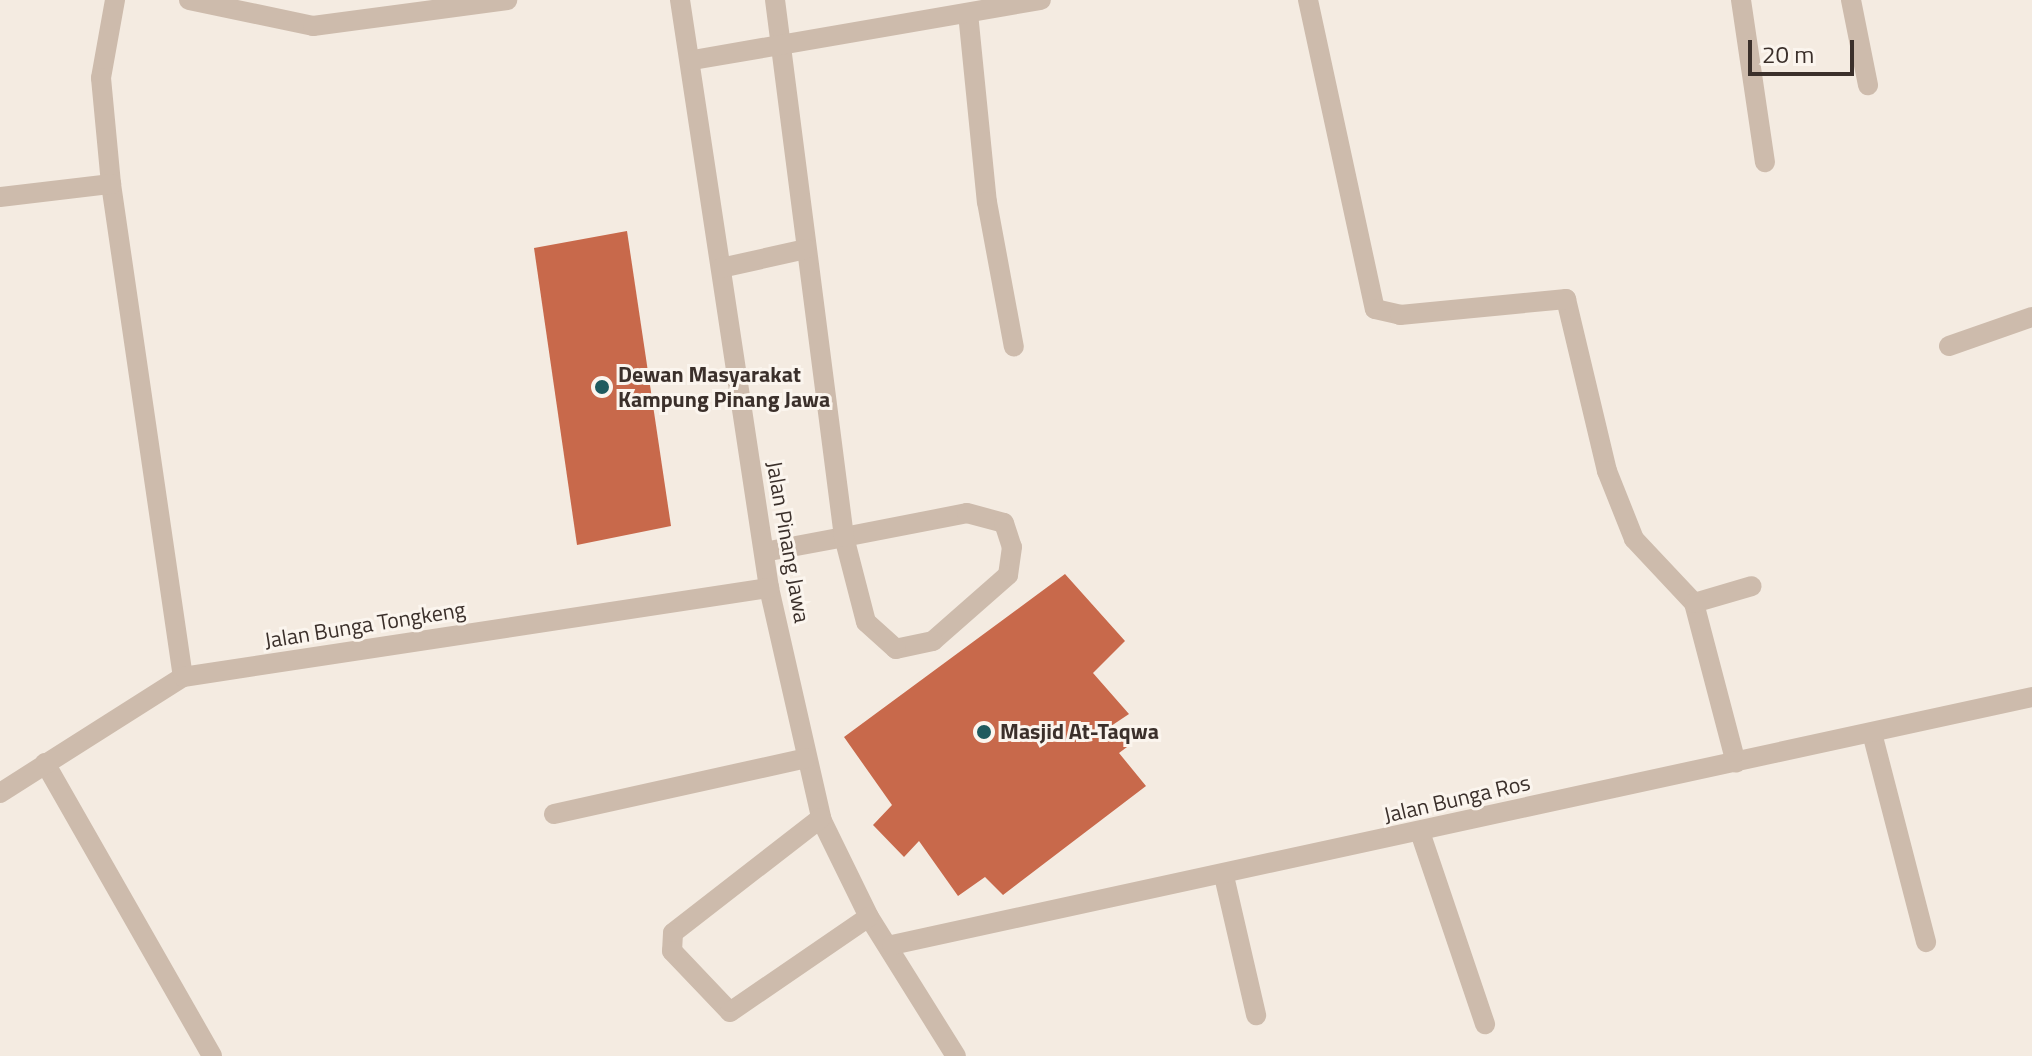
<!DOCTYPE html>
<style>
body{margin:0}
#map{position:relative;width:2032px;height:1056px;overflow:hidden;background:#f4ebe1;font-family:"Titillium Web",sans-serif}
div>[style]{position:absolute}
.building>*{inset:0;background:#c8694b}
.lane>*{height:20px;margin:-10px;padding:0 10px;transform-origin:10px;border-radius:10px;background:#cdbbac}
.street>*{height:20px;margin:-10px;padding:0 10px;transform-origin:10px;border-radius:10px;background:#cdbbac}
.dots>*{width:22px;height:22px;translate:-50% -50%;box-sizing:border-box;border:4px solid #fbf5ee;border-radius:50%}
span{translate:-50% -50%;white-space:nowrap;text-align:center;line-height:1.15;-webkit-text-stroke:6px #fbf5ee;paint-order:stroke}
.poi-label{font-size:22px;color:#3b302b;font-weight:700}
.left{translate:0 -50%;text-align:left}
.street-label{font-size:22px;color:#3b302b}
.scale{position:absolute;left:1748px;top:40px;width:106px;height:36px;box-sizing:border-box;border:4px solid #3b302b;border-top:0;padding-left:10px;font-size:24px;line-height:28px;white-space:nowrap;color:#3b302b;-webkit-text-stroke:6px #fbf5ee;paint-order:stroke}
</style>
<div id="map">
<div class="building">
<i style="clip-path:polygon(627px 231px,671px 526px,577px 545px,534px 248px)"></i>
<i style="clip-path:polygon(1065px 574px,1125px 641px,1093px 673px,1129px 714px,1111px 726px,1131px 744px,1119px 753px,1146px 786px,1003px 895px,985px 877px,958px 896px,919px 841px,904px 857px,873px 825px,892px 805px,844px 737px)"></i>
</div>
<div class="lane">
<i style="left:1566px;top:299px;width:177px;rotate:76.6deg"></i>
<i style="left:1607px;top:471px;width:73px;rotate:68.3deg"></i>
<i style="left:1634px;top:539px;width:88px;rotate:46.8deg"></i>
<i style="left:764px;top:552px;width:81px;rotate:-10.6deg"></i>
<i style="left:844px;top:537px;width:125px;rotate:-11deg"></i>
<i style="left:967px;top:513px;width:38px;rotate:15deg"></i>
<i style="left:1004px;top:523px;width:25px;rotate:72deg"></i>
<i style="left:1012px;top:547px;width:28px;rotate:98deg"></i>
<i style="left:1008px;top:575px;width:100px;rotate:138.7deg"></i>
<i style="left:933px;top:641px;width:38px;rotate:168deg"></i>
<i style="left:896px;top:649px;width:40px;rotate:-138deg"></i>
<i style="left:866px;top:622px;width:88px;rotate:-104.5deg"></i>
<i style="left:844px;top:537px;width:541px;rotate:-97.32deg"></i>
<i style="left:1694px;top:603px;width:165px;rotate:75.3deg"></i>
<i style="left:1694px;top:603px;width:60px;rotate:-16.3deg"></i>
<i style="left:1872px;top:733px;width:216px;rotate:75.5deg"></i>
<i style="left:1420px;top:832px;width:203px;rotate:71.3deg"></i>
<i style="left:1224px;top:876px;width:143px;rotate:77deg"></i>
</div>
<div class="street">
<i style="left:115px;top:0;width:79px;rotate:100.2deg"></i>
<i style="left:101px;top:78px;width:106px;rotate:84.6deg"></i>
<i style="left:111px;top:184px;width:498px;rotate:81.7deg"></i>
<i style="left:189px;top:0;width:127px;rotate:11.8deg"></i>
<i style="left:313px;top:26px;width:196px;rotate:-7.6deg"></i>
<i style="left:680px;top:0;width:595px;rotate:81.39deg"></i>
<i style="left:769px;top:588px;width:239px;rotate:77.2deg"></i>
<i style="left:822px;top:821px;width:107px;rotate:63.9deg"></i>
<i style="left:869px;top:917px;width:164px;rotate:58deg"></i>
<i style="left:1308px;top:0;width:316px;rotate:77.8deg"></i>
<i style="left:1375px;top:309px;width:26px;rotate:13deg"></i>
<i style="left:1400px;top:315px;width:167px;rotate:-5.5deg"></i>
<i style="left:1741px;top:0;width:164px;rotate:81.6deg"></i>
<i style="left:1851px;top:0;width:87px;rotate:78.7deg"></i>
<i style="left:968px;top:13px;width:190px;rotate:84.3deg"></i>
<i style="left:987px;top:202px;width:147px;rotate:79.5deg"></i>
<i style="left:693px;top:60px;width:353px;rotate:-9.8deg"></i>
<i style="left:0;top:197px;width:112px;rotate:-6.7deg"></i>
<i style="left:721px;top:268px;width:87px;rotate:-12.6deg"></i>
<i style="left:1949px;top:346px;width:88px;rotate:-19.3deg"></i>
<i style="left:45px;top:763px;width:337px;rotate:60.3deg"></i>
<i style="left:0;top:793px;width:217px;rotate:-32.4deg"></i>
<i style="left:183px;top:677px;width:593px;rotate:-8.64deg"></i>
<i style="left:554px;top:814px;width:259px;rotate:-12.5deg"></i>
<i style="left:821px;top:818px;width:187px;rotate:142.2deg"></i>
<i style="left:673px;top:933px;width:18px;rotate:93deg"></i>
<i style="left:672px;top:951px;width:84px;rotate:46.4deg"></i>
<i style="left:730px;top:1012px;width:168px;rotate:-34.4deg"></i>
<i style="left:892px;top:945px;width:1167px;rotate:-12.27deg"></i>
</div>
<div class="dots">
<i style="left:602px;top:387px;background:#1f5a5e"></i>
<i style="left:984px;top:732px;background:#1f5a5e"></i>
</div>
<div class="poi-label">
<span class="left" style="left:618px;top:387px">Dewan Masyarakat<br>Kampung Pinang Jawa</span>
<span class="left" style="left:1000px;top:732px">Masjid At-Taqwa</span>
</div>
<div class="street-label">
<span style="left:788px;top:542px;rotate:80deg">Jalan Pinang Jawa</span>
<span style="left:365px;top:625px;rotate:-9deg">Jalan Bunga Tongkeng</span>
<span style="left:1457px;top:799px;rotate:-13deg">Jalan Bunga Ros</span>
</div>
<div class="scale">20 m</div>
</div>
